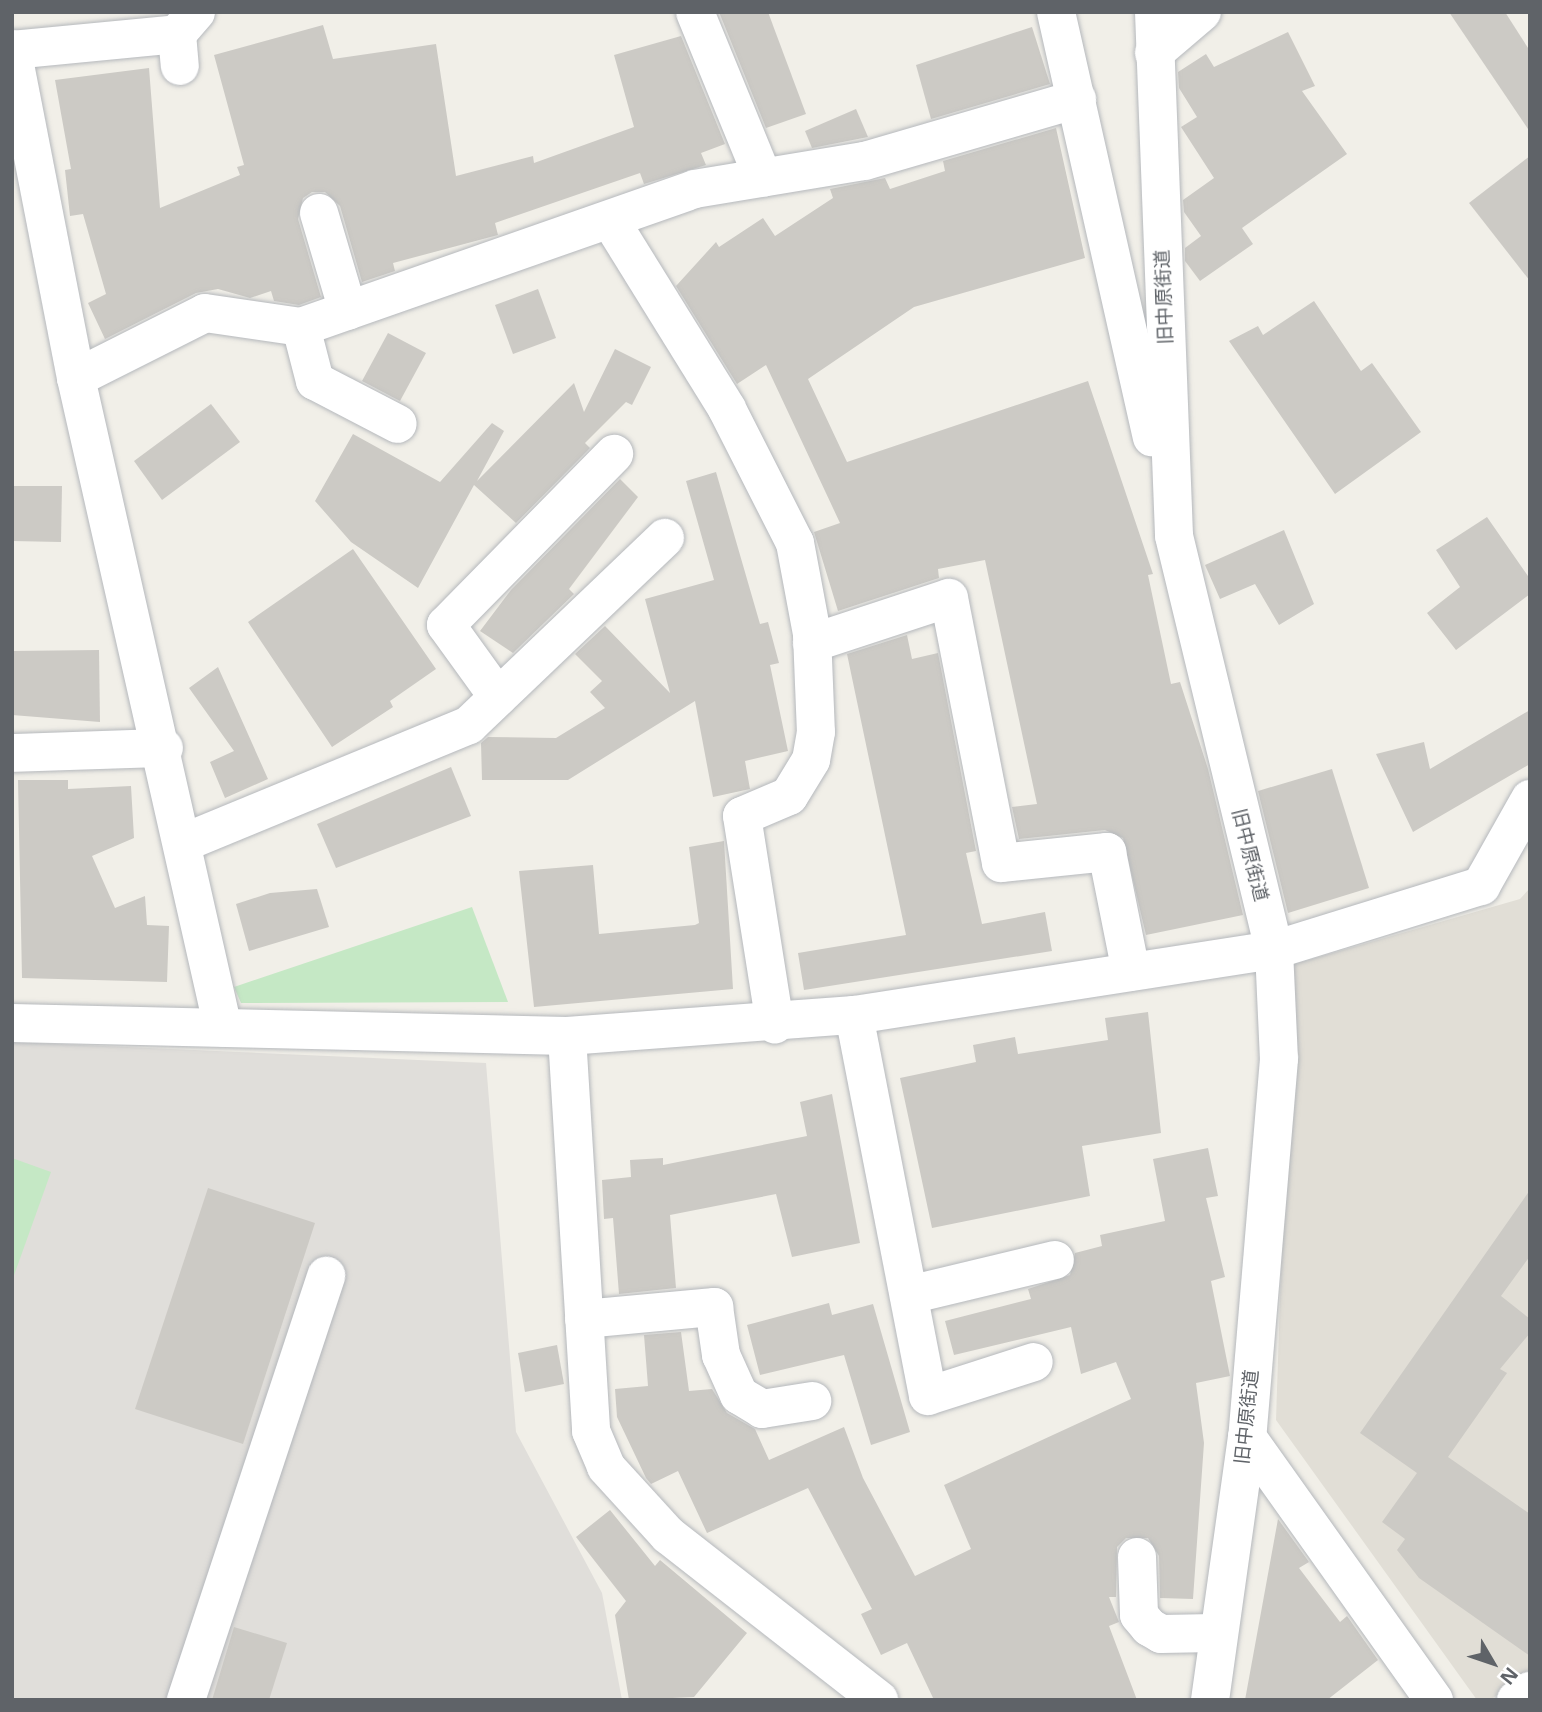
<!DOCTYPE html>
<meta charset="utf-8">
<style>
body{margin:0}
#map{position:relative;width:1542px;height:1712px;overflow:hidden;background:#f1efe8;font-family:"Noto Sans","Noto Sans JP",sans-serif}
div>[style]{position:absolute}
.industrial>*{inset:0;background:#e0deda}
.education>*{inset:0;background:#e1ded6}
.green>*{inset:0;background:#c5e8c5}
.building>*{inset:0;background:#cccac5}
.roads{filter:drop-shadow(0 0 2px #b5b8bc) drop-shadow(0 0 2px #b5b8bc)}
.minor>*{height:38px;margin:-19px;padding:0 19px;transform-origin:19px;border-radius:19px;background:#fff}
span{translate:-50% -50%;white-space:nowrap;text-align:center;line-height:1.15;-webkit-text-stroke:7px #fff;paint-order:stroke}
.street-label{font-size:19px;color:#5f6368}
.frame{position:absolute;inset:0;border:14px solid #5f6368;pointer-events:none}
.north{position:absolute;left:1458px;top:1628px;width:70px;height:70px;-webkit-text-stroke:5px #fff;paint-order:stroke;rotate:129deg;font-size:19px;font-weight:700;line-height:28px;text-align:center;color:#5f6368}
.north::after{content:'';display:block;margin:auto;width:24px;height:32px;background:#5f6368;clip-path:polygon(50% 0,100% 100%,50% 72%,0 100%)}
</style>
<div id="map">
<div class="industrial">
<i style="clip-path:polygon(12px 1042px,486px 1063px,516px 1432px,602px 1593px,622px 1700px,12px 1700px)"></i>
</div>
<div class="education">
<i style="clip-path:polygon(1530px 888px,1530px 1673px,1490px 1700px,1477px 1700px,1276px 1420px,1291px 965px,1520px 899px)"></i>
</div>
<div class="green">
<i style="clip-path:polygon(472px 907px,508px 1002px,241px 1003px,234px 987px)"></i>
<i style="clip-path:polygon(12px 1158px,51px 1172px,12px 1281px)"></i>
</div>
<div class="building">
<i style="clip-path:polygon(719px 12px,768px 12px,806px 114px,766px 128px)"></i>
<i style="clip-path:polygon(1449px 12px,1505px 12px,1530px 51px,1530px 132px)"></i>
<i style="clip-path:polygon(323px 25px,333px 59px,436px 44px,456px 176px,533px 156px,534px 163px,634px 127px,614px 55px,681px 36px,725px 144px,701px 153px,706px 165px,644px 184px,640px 173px,495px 223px,498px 235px,393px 263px,395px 271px,362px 282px,340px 206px,325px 192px,312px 192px,303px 198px,298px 219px,321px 297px,299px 305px,274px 301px,271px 291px,250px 298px,218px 289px,196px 293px,105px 339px,88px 303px,106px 294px,83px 214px,70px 216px,65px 170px,71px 169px,55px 80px,149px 68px,160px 208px,240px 175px,237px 167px,244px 165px,214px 55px)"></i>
<i style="clip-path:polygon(1032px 27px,1050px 84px,931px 119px,916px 65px)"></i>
<i style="clip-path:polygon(1288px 32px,1315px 86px,1302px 91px,1347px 154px,1242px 228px,1253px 244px,1200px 281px,1185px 261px,1185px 248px,1201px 236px,1184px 212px,1183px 200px,1214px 178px,1181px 127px,1197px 117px,1179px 88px,1178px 72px,1206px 54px,1214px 67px)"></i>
<i style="clip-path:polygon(856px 109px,868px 137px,812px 148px,805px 131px)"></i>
<i style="clip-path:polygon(1056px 128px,1085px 258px,914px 307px,808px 379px,847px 462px,1088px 381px,1153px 574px,1148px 575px,1171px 684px,1180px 682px,1208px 769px,1243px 915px,1146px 935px,1123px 838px,1105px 830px,1019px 839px,1012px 807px,1037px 804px,985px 560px,938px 569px,939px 578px,838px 611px,814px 532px,840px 523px,766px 365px,737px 384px,676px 286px,716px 242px,719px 247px,763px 218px,775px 236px,833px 198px,830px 189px,885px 178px,890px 189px,945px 171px,943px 161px)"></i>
<i style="clip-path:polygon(1530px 156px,1530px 281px,1469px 203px)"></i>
<i style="clip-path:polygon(538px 289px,556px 338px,513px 354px,495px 305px)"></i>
<i style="clip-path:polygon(1314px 301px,1361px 371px,1372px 363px,1421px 432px,1335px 494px,1229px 341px,1258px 326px,1263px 335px)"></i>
<i style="clip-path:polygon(388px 333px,426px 353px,400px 401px,362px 381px)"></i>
<i style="clip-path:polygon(615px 349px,651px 367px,632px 405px,626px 402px,585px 443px,590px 448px,516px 523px,474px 485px,418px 588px,351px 542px,315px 501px,353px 434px,440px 482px,492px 423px,504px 431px,477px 481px,574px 383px,584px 412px)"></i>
<i style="clip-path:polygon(211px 404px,240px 442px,162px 500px,134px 461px)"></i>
<i style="clip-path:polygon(716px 472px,760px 624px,768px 622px,779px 663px,770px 665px,788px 751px,745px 761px,750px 789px,713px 797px,695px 701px,568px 780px,482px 780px,481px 743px,488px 737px,556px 738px,605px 708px,590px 692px,602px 681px,575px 654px,605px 626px,670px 693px,645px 599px,714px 580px,686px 481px)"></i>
<i style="clip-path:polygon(620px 479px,638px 497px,569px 589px,574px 594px,513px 653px,480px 631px,511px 590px)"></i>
<i style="clip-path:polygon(12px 486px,62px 486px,61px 542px,12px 541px)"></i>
<i style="clip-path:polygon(1487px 517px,1530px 579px,1530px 594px,1456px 650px,1427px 613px,1460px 587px,1436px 550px)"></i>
<i style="clip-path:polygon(1284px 530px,1314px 604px,1279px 625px,1255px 584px,1220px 599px,1205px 565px)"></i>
<i style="clip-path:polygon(353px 549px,436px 669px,390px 701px,393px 707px,332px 747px,248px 622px)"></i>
<i style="clip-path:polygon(907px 635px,912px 659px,938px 653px,976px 851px,966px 853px,982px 924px,1045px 912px,1052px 951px,804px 990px,798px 953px,906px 935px,847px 654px)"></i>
<i style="clip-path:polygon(99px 650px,100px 722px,12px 715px,12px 651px)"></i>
<i style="clip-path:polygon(218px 667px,268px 779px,225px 798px,210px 762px,234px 751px,189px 688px)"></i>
<i style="clip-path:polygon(1530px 710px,1530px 764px,1413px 832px,1376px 754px,1424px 742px,1430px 769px)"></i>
<i style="clip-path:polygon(451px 767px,471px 816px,336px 868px,317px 824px)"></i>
<i style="clip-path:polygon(1332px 769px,1369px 888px,1288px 913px,1258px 791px)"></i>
<i style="clip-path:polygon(18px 780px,68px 780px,68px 789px,131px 786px,134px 838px,92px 856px,115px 908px,145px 896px,147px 925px,169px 926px,167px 982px,22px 978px)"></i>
<i style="clip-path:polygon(724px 841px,733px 989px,534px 1007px,519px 871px,593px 865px,599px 934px,695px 925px,699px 923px,689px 847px)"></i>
<i style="clip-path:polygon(317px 889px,329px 927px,249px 951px,236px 904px,270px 893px)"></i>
<i style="clip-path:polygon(1148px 1012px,1161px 1133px,1082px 1146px,1090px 1196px,932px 1228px,900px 1078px,976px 1062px,973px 1045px,1015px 1037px,1018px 1054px,1108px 1040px,1105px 1018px)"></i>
<i style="clip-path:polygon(832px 1094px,860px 1243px,792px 1257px,776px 1194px,670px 1215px,676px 1288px,619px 1294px,613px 1218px,604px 1219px,602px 1180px,631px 1177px,630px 1160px,663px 1158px,663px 1165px,807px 1136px,800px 1102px)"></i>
<i style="clip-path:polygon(1208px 1148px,1218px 1196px,1206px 1198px,1225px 1277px,1211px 1281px,1230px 1376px,1196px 1383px,1204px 1443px,1193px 1599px,1160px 1598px,1159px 1556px,1148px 1538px,1126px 1538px,1117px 1547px,1116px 1597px,1109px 1597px,1119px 1622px,1109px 1626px,1137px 1700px,934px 1700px,907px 1643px,881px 1655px,861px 1614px,872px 1609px,808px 1488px,707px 1533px,678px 1471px,651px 1484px,646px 1478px,617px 1417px,615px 1389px,648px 1386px,644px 1335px,681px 1332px,689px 1391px,712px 1389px,727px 1413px,755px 1429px,769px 1460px,844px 1427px,863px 1478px,915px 1576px,971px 1549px,944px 1485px,1131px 1399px,1116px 1362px,1081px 1374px,1071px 1327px,954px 1355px,945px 1321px,1031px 1299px,1028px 1289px,1070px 1275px,1075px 1253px,1102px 1246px,1100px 1235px,1165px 1221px,1153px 1159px)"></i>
<i style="clip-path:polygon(208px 1188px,315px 1223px,243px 1444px,135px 1409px)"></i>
<i style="clip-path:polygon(1530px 1190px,1530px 1256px,1501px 1296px,1530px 1319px,1530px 1333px,1500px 1369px,1507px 1373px,1448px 1457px,1530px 1514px,1530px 1656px,1419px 1578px,1397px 1550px,1405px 1539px,1382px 1522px,1417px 1473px,1360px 1433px)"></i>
<i style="clip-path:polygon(829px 1303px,832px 1315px,873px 1304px,910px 1432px,871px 1445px,844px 1355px,760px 1375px,747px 1325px)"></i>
<i style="clip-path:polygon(557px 1345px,564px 1384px,525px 1392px,518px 1353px)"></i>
<i style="clip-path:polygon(610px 1510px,655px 1566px,660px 1560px,747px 1633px,694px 1697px,629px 1700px,615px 1615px,626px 1601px,576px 1537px)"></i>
<i style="clip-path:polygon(1278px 1519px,1309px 1562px,1299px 1568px,1340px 1622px,1347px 1616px,1378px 1660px,1327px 1700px,1245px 1700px)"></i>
<i style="clip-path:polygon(234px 1627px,287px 1643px,269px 1700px,212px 1700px)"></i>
</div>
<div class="roads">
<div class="minor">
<i style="left:695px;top:12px;width:179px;rotate:67.7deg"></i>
<i style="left:1056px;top:12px;width:436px;rotate:77.3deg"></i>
<i style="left:1154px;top:12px;width:524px;rotate:87.81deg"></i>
<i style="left:1174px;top:536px;width:426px;rotate:76.4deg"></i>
<i style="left:1274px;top:950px;width:109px;rotate:87.4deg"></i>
<i style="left:1279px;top:1059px;width:379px;rotate:94.8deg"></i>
<i style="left:1247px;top:1437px;width:266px;rotate:98deg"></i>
<i style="left:177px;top:34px;width:32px;rotate:85deg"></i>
<i style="left:12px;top:49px;width:335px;rotate:79deg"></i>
<i style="left:76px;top:378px;width:666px;rotate:77.26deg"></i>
<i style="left:12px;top:50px;width:166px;rotate:-5.5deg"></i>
<i style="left:177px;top:34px;width:29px;rotate:-49deg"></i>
<i style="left:1154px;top:53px;width:63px;rotate:-40.5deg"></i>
<i style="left:319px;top:213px;width:102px;rotate:73.5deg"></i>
<i style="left:610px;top:220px;width:222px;rotate:58.2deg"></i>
<i style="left:727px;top:409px;width:150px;rotate:63.1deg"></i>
<i style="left:795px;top:543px;width:93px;rotate:79.4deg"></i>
<i style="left:812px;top:634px;width:98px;rotate:87.7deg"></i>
<i style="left:816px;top:732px;width:28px;rotate:100deg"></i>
<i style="left:811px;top:760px;width:42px;rotate:121.4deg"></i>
<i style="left:789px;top:796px;width:51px;rotate:156.9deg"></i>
<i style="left:742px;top:816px;width:211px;rotate:81deg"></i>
<i style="left:301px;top:327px;width:56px;rotate:75.5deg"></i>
<i style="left:315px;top:381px;width:93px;rotate:27.4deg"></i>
<i style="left:76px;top:378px;width:144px;rotate:-26.7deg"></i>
<i style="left:205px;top:313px;width:97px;rotate:8.3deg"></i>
<i style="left:301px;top:327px;width:417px;rotate:-19.3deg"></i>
<i style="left:695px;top:189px;width:172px;rotate:-9.4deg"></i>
<i style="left:865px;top:161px;width:221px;rotate:-16.3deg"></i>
<i style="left:812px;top:643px;width:144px;rotate:-18.2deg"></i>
<i style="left:949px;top:598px;width:270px;rotate:78.9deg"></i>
<i style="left:1001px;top:863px;width:107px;rotate:-5.9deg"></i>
<i style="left:1107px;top:852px;width:122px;rotate:78.7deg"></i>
<i style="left:498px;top:697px;width:89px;rotate:-125.8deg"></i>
<i style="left:446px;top:625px;width:240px;rotate:-45.5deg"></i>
<i style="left:12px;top:753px;width:152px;rotate:-1.9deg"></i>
<i style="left:183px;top:843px;width:309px;rotate:-22.4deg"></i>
<i style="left:469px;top:725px;width:271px;rotate:-43.7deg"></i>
<i style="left:854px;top:1015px;width:388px;rotate:79deg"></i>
<i style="left:928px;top:1396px;width:111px;rotate:-17.8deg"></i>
<i style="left:12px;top:1023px;width:555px;rotate:1.34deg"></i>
<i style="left:567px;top:1036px;width:288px;rotate:-4.2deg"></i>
<i style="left:854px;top:1015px;width:425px;rotate:-8.8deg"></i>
<i style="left:1274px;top:950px;width:217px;rotate:-17.2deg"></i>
<i style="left:1481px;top:886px;width:100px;rotate:-60.6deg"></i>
<i style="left:567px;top:1036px;width:396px;rotate:86.5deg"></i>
<i style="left:591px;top:1431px;width:39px;rotate:67deg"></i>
<i style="left:606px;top:1467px;width:92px;rotate:47.6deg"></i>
<i style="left:668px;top:1535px;width:268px;rotate:38deg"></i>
<i style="left:909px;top:1295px;width:150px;rotate:-13.5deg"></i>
<i style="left:584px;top:1319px;width:131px;rotate:-5.3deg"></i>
<i style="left:714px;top:1307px;width:49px;rotate:81.7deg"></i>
<i style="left:721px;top:1355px;width:44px;rotate:65.8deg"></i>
<i style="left:739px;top:1395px;width:27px;rotate:31deg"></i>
<i style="left:762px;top:1409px;width:51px;rotate:-9.1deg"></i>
<i style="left:1247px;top:1437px;width:323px;rotate:54.6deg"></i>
<i style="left:1137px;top:1557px;width:58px;rotate:88deg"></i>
<i style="left:1139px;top:1615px;width:16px;rotate:50deg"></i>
<i style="left:1149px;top:1627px;width:14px;rotate:30deg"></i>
<i style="left:1161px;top:1634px;width:54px;rotate:-1.1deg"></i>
<i style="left:186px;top:1700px;width:447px;rotate:-71.7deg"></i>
<i style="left:1516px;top:1700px;width:17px;rotate:-33deg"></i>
</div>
</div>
<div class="street-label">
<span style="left:1164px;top:297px;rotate:-92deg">旧中原街道</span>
<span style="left:1250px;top:855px;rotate:76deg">旧中原街道</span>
<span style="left:1247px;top:1417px;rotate:-84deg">旧中原街道</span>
</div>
<div class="frame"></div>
<div class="north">N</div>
</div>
